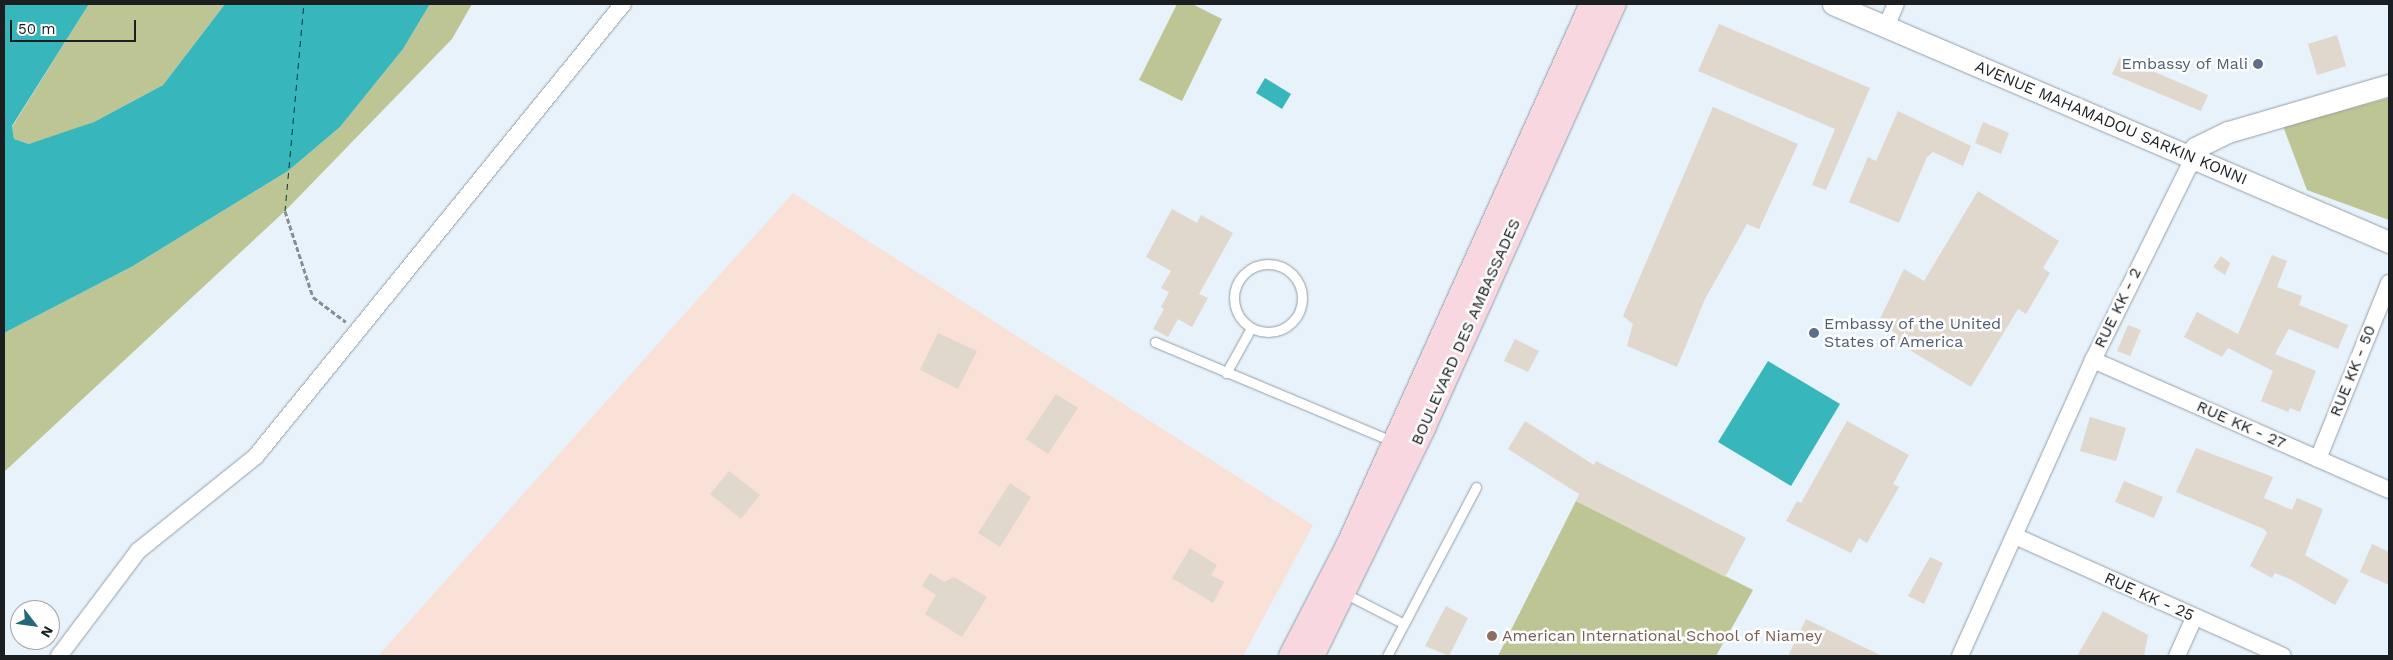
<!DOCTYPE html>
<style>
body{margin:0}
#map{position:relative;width:2393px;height:660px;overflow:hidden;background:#e7f2fb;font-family:"Work Sans",sans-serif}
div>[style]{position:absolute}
.commercial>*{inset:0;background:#f9e1d7}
.green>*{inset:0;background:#bcc593}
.water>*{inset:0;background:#37b6bb}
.ferry>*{height:1px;margin-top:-0.5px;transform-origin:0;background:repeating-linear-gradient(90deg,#00393b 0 6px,transparent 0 11px)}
.building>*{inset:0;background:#e0d7cd}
.path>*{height:3px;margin-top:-1.5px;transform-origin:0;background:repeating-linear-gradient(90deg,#878f95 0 5px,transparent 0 7.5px)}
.roads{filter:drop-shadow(0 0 1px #949ea6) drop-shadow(0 0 1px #949ea6)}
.service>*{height:9px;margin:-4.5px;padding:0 4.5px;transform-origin:4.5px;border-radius:4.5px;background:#fff}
.service>.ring{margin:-4.5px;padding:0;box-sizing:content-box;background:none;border:9px solid #fff;border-radius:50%}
.minor>*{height:16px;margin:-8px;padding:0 8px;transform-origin:8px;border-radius:8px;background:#fff}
.tertiary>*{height:21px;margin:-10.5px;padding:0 10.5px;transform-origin:10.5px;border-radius:10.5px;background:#fff}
.secondary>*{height:24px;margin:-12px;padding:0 12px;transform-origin:12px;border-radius:12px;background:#f8d7e0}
.dots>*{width:14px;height:14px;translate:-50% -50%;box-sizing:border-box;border:2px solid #fefefe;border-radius:50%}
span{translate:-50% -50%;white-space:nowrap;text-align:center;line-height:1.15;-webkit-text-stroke:5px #fefefe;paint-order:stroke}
.service-label{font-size:16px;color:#4e5e75}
.right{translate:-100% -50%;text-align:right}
.left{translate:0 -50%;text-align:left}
.street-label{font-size:16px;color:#1b1f22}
.education-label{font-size:16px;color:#785e54}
.frame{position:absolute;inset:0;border:5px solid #1b1f22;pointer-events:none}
.north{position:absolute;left:10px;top:600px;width:50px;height:50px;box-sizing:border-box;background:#fefefe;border:1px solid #a3a5a6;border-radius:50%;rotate:120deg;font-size:14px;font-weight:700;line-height:20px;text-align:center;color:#1b1f22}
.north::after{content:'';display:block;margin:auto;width:18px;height:22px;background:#24697a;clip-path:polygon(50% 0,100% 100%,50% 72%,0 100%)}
.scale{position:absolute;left:10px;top:20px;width:126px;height:22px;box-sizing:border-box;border:2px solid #1b1f22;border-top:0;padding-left:6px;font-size:15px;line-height:18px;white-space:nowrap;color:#1b1f22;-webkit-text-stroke:4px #fefefe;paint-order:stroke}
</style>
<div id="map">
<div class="commercial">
<i style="clip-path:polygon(793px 193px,1313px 525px,1243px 656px,378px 656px)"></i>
</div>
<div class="green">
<i style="clip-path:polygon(89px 4px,225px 4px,163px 85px,94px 122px,43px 141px,29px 144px,14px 139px,12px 127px)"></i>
<i style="clip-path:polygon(430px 4px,472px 4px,452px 39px,285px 211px,4px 472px,4px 333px,133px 266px,288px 171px,340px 127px,403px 49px)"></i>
<i style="clip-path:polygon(1177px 4px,1192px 4px,1222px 19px,1182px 101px,1139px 80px)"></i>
<i style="clip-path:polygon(2389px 98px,2389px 220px,2307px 190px,2283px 126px)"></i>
<i style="clip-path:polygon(1576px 501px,1753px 590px,1716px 656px,1498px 656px)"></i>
</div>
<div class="water">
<i style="clip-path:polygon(4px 4px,89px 4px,12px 126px,14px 139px,29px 144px,94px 122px,163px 85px,225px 4px,430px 4px,403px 49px,340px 127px,288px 171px,133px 266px,4px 333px)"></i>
<i style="clip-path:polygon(1265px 78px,1291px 94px,1282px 109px,1256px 93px)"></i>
<i style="clip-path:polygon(1768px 361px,1840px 404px,1791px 486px,1718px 442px)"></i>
</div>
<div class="ferry">
<i style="left:285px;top:211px;width:208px;rotate:-84.8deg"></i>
</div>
<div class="building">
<i style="clip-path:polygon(1719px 24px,1870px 88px,1826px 190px,1812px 185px,1835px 129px,1698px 71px)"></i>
<i style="clip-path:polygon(2337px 35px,2346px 66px,2317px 75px,2308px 44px)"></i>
<i style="clip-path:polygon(2120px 57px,2208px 95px,2201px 111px,2112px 74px)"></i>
<i style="clip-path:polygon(1713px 107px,1798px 144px,1759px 229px,1747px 224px,1705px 299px,1677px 367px,1627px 346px,1633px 324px,1623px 316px)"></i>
<i style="clip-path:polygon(1898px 111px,1971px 146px,1963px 166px,1933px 152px,1927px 157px,1899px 223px,1849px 202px,1868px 157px,1876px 161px)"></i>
<i style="clip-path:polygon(1983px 122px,2009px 133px,2001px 154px,1975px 143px)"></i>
<i style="clip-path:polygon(1978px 191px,2059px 241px,2043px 268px,2050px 273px,2026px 314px,2018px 309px,1971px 387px,1893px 340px,1897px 334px,1878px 323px,1904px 269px,1924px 281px)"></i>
<i style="clip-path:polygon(1172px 209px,1197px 223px,1201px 215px,1233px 233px,1199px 294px,1208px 298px,1192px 327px,1178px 319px,1168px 337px,1153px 329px,1164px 309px,1161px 307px,1169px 292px,1161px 288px,1171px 271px,1146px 257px)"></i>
<i style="clip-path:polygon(2272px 255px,2287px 261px,2277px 287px,2302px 296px,2299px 305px,2348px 325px,2338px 349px,2289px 329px,2287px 332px,2275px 354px,2316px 371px,2300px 412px,2290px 408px,2288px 412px,2261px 401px,2273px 371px,2228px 348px,2222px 357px,2184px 337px,2197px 312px,2238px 334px)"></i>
<i style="clip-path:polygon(2221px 256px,2230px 263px,2225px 275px,2213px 267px)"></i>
<i style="clip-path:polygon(2128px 325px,2141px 330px,2130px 356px,2117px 351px)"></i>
<i style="clip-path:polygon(938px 333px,977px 351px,958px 389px,920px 370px)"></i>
<i style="clip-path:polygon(1515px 339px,1539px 351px,1528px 372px,1504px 361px)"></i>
<i style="clip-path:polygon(1056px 394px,1078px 408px,1048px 454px,1026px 439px)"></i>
<i style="clip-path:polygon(2090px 417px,2126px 428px,2116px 461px,2080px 451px)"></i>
<i style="clip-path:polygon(1525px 421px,1594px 465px,1596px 461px,1746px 538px,1725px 577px,1576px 501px,1579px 494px,1508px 449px)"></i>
<i style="clip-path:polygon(1847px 421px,1909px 455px,1893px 484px,1899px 487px,1867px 543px,1859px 538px,1851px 553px,1786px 521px,1797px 501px,1801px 503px)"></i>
<i style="clip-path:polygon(2196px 448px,2273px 477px,2264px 498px,2292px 510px,2297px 498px,2323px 509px,2305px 555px,2349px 580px,2335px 605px,2292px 580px,2275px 573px,2272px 578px,2250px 566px,2267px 533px,2264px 529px,2176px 492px)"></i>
<i style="clip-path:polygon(729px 471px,760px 495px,741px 519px,710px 494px)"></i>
<i style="clip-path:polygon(2124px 481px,2163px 497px,2154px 518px,2115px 502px)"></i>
<i style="clip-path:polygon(1010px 483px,1031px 497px,1000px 547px,978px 533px)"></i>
<i style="clip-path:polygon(2372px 544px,2389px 552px,2389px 585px,2360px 572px)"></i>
<i style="clip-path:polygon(1190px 548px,1217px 565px,1211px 575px,1224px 582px,1213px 603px,1172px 578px)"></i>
<i style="clip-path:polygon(1930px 557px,1943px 563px,1924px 604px,1908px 596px)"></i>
<i style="clip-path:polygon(930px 573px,944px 582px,954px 577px,987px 597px,962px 637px,925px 614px,936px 595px,922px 586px)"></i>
<i style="clip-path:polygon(1446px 606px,1468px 618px,1449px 656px,1425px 646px)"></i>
<i style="clip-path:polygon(2103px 611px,2148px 635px,2144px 656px,2077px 656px)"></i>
<i style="clip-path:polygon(1806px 619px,1882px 656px,1788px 656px)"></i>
</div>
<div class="path">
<i style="left:285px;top:211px;width:90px;rotate:72deg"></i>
<i style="left:313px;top:297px;width:41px;rotate:37.1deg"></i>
</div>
<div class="roads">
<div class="service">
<i class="ring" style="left:1234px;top:264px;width:59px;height:59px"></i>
<i style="left:1155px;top:342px;width:259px;rotate:22.7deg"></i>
<i style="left:1226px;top:373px;width:51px;rotate:-60.9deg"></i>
<i style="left:1346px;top:594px;width:65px;rotate:27.3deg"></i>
<i style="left:1387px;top:656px;width:191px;rotate:-62.2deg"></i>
</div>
<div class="minor">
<i style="left:1886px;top:27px;width:25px;rotate:-67deg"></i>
<i style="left:2093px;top:360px;width:323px;rotate:23.7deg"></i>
<i style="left:2318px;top:459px;width:190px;rotate:-68deg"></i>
<i style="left:2017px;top:537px;width:291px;rotate:24.1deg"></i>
<i style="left:59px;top:656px;width:131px;rotate:-53deg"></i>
<i style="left:138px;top:551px;width:151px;rotate:-38.8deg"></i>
<i style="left:256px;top:456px;width:582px;rotate:-50.93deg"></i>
<i style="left:1960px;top:656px;width:325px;rotate:-65.8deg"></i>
<i style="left:2093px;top:360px;width:222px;rotate:-63.6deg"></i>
<i style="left:2177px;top:656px;width:42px;rotate:-65.9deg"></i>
</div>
<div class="tertiary">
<i style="left:1833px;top:4px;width:605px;rotate:23.17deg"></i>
<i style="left:2192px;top:161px;width:13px;rotate:-77deg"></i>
<i style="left:2195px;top:148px;width:37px;rotate:-26deg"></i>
<i style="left:2228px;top:132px;width:168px;rotate:-16.3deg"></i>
</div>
<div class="secondary">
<i style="left:1291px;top:656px;width:126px;rotate:-62.6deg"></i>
<i style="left:1349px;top:544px;width:592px;rotate:-65.77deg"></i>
<i style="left:1312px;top:656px;width:256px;rotate:-64deg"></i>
<i style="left:1424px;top:426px;width:463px;rotate:-65.8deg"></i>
</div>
</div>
<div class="dots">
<i style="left:2258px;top:64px;background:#5c6f8a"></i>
<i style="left:1814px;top:333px;background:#5c6f8a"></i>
<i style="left:1492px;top:636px;background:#8d6e63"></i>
</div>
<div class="service-label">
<span class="right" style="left:2248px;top:64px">Embassy of Mali</span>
<span class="left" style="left:1824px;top:333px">Embassy of the United<br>States of America</span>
</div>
<div class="street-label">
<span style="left:2111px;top:123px;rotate:23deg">AVENUE MAHAMADOU SARKIN KONNI</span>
<span style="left:2118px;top:308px;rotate:-64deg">RUE KK - 2</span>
<span style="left:1466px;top:332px;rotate:-66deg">BOULEVARD DES AMBASSADES</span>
<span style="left:2353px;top:371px;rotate:-68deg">RUE KK - 50</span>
<span style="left:2241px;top:425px;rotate:24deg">RUE KK - 27</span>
<span style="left:2149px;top:597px;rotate:24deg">RUE KK - 25</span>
</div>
<div class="education-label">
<span class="left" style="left:1502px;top:636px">American International School of Niamey</span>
</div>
<div class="frame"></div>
<div class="north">N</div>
<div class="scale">50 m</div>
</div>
